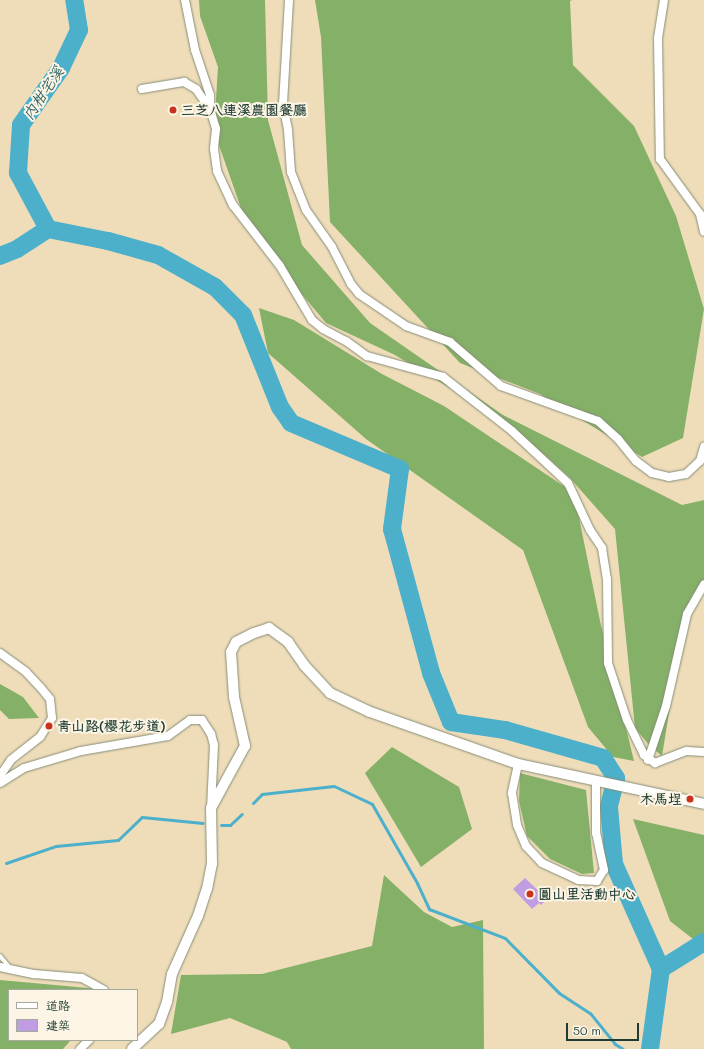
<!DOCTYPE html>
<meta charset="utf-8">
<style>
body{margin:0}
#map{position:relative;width:704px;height:1049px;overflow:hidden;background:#efddba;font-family:Mali,"LXGW WenKai TC",sans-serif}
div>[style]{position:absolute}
.forest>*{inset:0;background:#84b068}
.stream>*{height:3px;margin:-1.5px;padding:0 1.5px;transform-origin:1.5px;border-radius:1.5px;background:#4cb0cb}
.river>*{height:18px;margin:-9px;padding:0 9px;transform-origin:9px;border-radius:9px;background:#4cb0cb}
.building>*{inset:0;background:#c09de2}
.roads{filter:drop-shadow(0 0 1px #878d77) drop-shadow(0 0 1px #878d77)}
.service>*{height:4px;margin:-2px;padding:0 2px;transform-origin:2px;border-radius:2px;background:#fff}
.minor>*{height:8px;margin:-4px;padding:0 4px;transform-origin:4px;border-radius:4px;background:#fff}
.tertiary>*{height:10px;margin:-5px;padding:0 5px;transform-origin:5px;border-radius:5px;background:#fff}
.dots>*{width:11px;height:11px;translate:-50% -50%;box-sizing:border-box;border:2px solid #fcf5e5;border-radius:50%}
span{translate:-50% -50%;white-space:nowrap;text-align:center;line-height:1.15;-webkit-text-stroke:4px #fcf5e5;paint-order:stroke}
.poi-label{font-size:14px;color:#1f3d34;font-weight:700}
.left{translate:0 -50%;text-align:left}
.right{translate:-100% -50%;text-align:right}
.water-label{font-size:15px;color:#2c6061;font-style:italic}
.legend{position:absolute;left:8px;top:989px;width:130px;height:52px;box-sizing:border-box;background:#fcf5e5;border:1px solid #a4ab9e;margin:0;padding:5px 7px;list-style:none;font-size:12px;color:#1f3d34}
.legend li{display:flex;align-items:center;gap:8px;height:20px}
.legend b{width:20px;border:1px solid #a4ab9e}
.scale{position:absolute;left:566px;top:1023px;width:73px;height:18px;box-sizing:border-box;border:2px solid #1f3d34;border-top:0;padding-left:5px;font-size:12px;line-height:14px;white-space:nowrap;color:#1f3d34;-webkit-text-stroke:3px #fcf5e5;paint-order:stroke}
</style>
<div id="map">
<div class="forest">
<i style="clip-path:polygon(199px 0,265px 0,268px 120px,302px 245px,370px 323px,503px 415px,682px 505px,704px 500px,704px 588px,683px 627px,662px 756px,649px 745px,635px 728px,615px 529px,569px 477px,511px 425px,395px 355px,326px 323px,249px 231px,214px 131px,218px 67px,200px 16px)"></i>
<i style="clip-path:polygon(315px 0,572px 0,570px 1px,573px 65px,634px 126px,676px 216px,704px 309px,683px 438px,642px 457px,540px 394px,460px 363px,330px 222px,321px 37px)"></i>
<i style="clip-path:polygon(259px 308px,294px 320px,382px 374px,444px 406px,574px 493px,600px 621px,634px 761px,613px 757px,588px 727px,523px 550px,366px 439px,268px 353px)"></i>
<i style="clip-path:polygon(0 684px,23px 697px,39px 718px,9px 719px,0 710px)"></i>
<i style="clip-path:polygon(392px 747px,459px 787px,472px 829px,421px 867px,365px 773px)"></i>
<i style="clip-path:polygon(520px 773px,586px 790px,594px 873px,582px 874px,550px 859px,527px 836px,519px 801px)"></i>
<i style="clip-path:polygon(633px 819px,704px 835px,704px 934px,693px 939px,670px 921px)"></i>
<i style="clip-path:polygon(384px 875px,424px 912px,452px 927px,483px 920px,484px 1049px,291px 1049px,287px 1042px,230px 1018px,171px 1034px,181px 975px,262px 974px,372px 946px)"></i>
<i style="clip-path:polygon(0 980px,99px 989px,9px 990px,9px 1040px,71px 1040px,63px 1049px,0 1049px)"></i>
</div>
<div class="stream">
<i style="left:253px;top:803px;width:13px;rotate:-45deg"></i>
<i style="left:262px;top:794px;width:72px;rotate:-6.3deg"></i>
<i style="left:334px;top:786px;width:42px;rotate:25.3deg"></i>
<i style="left:372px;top:804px;width:91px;rotate:60.3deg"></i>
<i style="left:417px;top:883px;width:29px;rotate:65deg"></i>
<i style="left:429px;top:909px;width:81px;rotate:20.9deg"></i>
<i style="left:505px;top:938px;width:77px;rotate:45.5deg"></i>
<i style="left:559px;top:993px;width:37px;rotate:33deg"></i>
<i style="left:590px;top:1013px;width:40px;rotate:51deg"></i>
<i style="left:615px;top:1044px;width:9px;rotate:32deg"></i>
<i style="left:221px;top:825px;width:9px"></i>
<i style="left:230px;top:825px;width:16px;rotate:-43deg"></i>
<i style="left:6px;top:863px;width:53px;rotate:-18.8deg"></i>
<i style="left:56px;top:846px;width:62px;rotate:-5.5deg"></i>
<i style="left:118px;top:840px;width:33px;rotate:-44deg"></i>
<i style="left:142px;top:817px;width:61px;rotate:5.6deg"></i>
</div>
<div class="river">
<i style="left:48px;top:229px;width:64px;rotate:-118.2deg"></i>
<i style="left:18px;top:173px;width:48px;rotate:-86.4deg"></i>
<i style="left:21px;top:125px;width:70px;rotate:-54.9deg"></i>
<i style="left:61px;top:68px;width:42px;rotate:-64.7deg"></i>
<i style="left:79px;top:30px;width:30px;rotate:-99deg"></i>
<i style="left:0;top:256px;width:18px;rotate:-22deg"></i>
<i style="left:17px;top:249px;width:37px;rotate:-33deg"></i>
<i style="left:48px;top:229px;width:61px;rotate:11.3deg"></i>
<i style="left:108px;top:241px;width:52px;rotate:15.6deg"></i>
<i style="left:158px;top:255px;width:65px;rotate:29.3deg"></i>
<i style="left:215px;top:287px;width:40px;rotate:45deg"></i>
<i style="left:243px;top:315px;width:99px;rotate:68.1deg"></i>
<i style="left:280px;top:407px;width:19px;rotate:55deg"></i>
<i style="left:291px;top:423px;width:118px;rotate:22.9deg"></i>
<i style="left:400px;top:469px;width:61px;rotate:97.6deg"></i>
<i style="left:392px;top:529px;width:149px;rotate:74.8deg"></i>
<i style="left:431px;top:673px;width:53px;rotate:67.8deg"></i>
<i style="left:451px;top:722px;width:55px;rotate:8.4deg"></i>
<i style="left:505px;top:730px;width:102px;rotate:15.9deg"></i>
<i style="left:603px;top:758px;width:24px;rotate:57deg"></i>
<i style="left:616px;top:778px;width:30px;rotate:104deg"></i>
<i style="left:609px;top:807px;width:57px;rotate:85deg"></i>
<i style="left:614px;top:864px;width:115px;rotate:65.9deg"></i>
<i style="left:661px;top:969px;width:51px;rotate:-32.1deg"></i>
<i style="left:650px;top:1049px;width:81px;rotate:-82.2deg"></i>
</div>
<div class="building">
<i style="clip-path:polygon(525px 878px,547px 899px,541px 905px,539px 903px,532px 909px,513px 889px)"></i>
</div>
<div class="roads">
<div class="service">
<i style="left:0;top:956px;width:16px;rotate:50deg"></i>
</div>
<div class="minor">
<i style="left:185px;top:0;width:51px;rotate:78.7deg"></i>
<i style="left:195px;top:50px;width:47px;rotate:71.6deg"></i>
<i style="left:210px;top:95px;width:14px;rotate:90deg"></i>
<i style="left:210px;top:109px;width:21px;rotate:73deg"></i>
<i style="left:216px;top:129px;width:20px;rotate:96deg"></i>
<i style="left:214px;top:149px;width:22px;rotate:82deg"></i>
<i style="left:217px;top:171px;width:38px;rotate:65deg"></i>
<i style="left:233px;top:205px;width:77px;rotate:52.4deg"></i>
<i style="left:280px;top:266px;width:63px;rotate:59.3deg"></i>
<i style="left:312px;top:320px;width:14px;rotate:39deg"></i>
<i style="left:323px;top:329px;width:26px;rotate:28deg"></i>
<i style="left:346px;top:341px;width:26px;rotate:36deg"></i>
<i style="left:367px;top:356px;width:79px;rotate:15.4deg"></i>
<i style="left:443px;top:377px;width:88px;rotate:38deg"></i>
<i style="left:512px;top:431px;width:76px;rotate:42.9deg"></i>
<i style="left:568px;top:483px;width:52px;rotate:64.9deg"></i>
<i style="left:590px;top:530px;width:22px;rotate:56deg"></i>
<i style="left:602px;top:548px;width:31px;rotate:81deg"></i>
<i style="left:607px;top:579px;width:84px;rotate:89.3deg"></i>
<i style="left:608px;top:663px;width:60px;rotate:71.6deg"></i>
<i style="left:627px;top:720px;width:39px;rotate:64deg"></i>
<i style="left:644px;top:755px;width:14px;rotate:36deg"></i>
<i style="left:655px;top:763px;width:34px;rotate:-21deg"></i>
<i style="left:687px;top:751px;width:17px;rotate:3deg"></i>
<i style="left:289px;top:0;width:104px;rotate:93.3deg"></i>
<i style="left:283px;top:104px;width:26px;rotate:79deg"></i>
<i style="left:288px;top:130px;width:42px;rotate:85.9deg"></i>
<i style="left:291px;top:172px;width:41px;rotate:68.5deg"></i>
<i style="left:306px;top:210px;width:45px;rotate:54.9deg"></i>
<i style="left:332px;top:247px;width:42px;rotate:62.8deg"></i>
<i style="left:351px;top:284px;width:13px;rotate:51deg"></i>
<i style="left:359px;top:294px;width:57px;rotate:34.2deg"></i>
<i style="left:406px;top:326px;width:47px;rotate:20deg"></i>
<i style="left:450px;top:342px;width:67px;rotate:40.8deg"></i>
<i style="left:501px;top:386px;width:103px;rotate:19.8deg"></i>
<i style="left:598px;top:421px;width:27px;rotate:42deg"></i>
<i style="left:618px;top:439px;width:28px;rotate:51deg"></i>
<i style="left:636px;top:461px;width:20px;rotate:37deg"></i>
<i style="left:652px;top:473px;width:17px;rotate:13deg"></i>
<i style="left:669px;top:477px;width:17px;rotate:-10deg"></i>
<i style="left:686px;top:474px;width:19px;rotate:-43deg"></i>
<i style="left:700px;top:461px;width:15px;rotate:-74deg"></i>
<i style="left:664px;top:0;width:38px;rotate:99deg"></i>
<i style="left:658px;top:38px;width:121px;rotate:89.1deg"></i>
<i style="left:660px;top:159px;width:68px;rotate:54deg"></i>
<i style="left:700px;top:214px;width:18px;rotate:77deg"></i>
<i style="left:142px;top:89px;width:43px;rotate:-9.5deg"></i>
<i style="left:184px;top:82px;width:14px;rotate:30deg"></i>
<i style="left:196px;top:89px;width:24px;rotate:55deg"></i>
<i style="left:0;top:653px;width:32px;rotate:36deg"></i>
<i style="left:26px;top:672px;width:22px;rotate:47deg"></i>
<i style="left:41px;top:688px;width:14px;rotate:51deg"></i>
<i style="left:50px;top:699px;width:19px;rotate:84deg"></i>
<i style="left:52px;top:718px;width:22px;rotate:122deg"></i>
<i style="left:40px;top:737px;width:37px;rotate:142deg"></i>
<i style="left:11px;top:760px;width:19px;rotate:125deg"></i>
<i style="left:648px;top:760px;width:57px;rotate:-71.6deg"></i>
<i style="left:666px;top:706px;width:94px;rotate:-77.1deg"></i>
<i style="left:687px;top:614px;width:34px;rotate:-60deg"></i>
<i style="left:518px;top:764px;width:30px;rotate:102deg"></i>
<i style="left:512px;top:793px;width:32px;rotate:81deg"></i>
<i style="left:517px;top:825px;width:23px;rotate:67deg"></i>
<i style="left:526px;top:846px;width:23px;rotate:47deg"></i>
<i style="left:542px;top:863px;width:40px;rotate:25deg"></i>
<i style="left:578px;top:880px;width:19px;rotate:3deg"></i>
<i style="left:597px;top:881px;width:13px;rotate:-58deg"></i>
<i style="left:604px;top:870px;width:38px;rotate:-102deg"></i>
<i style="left:596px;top:833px;width:52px;rotate:-90deg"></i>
<i style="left:0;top:783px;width:28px;rotate:-32deg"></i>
<i style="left:24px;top:768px;width:59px;rotate:-16.6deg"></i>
<i style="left:81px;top:751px;width:88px;rotate:-9.8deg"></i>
<i style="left:168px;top:736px;width:27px;rotate:-36deg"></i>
<i style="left:190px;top:720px;width:12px"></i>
<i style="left:202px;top:720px;width:17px;rotate:57deg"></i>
<i style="left:211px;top:734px;width:11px;rotate:75deg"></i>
<i style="left:214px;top:745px;width:63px;rotate:92.7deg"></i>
<i style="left:0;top:967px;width:35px;rotate:12deg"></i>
<i style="left:34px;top:974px;width:48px;rotate:4.8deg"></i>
<i style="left:82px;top:978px;width:25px;rotate:29deg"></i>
<i style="left:80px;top:1049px;width:13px;rotate:-45deg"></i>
</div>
<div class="tertiary">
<i style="left:132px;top:1049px;width:37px;rotate:-43deg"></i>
<i style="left:159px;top:1024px;width:23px;rotate:-70deg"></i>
<i style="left:167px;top:1002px;width:28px;rotate:-80deg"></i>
<i style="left:172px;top:974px;width:64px;rotate:-65.9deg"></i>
<i style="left:198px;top:916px;width:28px;rotate:-72deg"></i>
<i style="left:207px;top:889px;width:25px;rotate:-79deg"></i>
<i style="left:212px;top:864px;width:56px;rotate:-91deg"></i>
<i style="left:211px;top:808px;width:71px;rotate:-61.3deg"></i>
<i style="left:245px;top:746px;width:50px;rotate:-102.7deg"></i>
<i style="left:234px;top:697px;width:45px;rotate:-93.8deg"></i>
<i style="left:231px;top:652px;width:11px;rotate:-63deg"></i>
<i style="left:236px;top:642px;width:20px;rotate:-27deg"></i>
<i style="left:254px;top:633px;width:16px;rotate:-18deg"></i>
<i style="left:269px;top:628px;width:24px;rotate:36deg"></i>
<i style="left:288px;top:642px;width:28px;rotate:55deg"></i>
<i style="left:304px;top:665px;width:38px;rotate:47deg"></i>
<i style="left:330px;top:693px;width:44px;rotate:25.4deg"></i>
<i style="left:370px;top:712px;width:157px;rotate:19.4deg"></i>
<i style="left:518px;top:764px;width:190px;rotate:12.1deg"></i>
</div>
</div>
<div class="dots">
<i style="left:173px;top:110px;background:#c8321e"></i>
<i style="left:49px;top:726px;background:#c8321e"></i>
<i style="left:690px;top:799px;background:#c8321e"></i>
<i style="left:530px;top:894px;background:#c8321e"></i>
</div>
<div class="poi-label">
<span class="left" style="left:181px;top:110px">三芝八連溪農園餐廳</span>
<span class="left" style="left:57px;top:726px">青山路(櫻花步道)</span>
<span class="right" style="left:682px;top:799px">木馬埕</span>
<span class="left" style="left:538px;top:894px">圓山里活動中心</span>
</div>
<div class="water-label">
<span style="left:43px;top:93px;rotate:-56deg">內柑宅溪</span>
</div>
<ul class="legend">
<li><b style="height:5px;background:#fff"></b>道路</li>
<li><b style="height:11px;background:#c09de2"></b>建築</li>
</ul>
<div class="scale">50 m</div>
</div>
